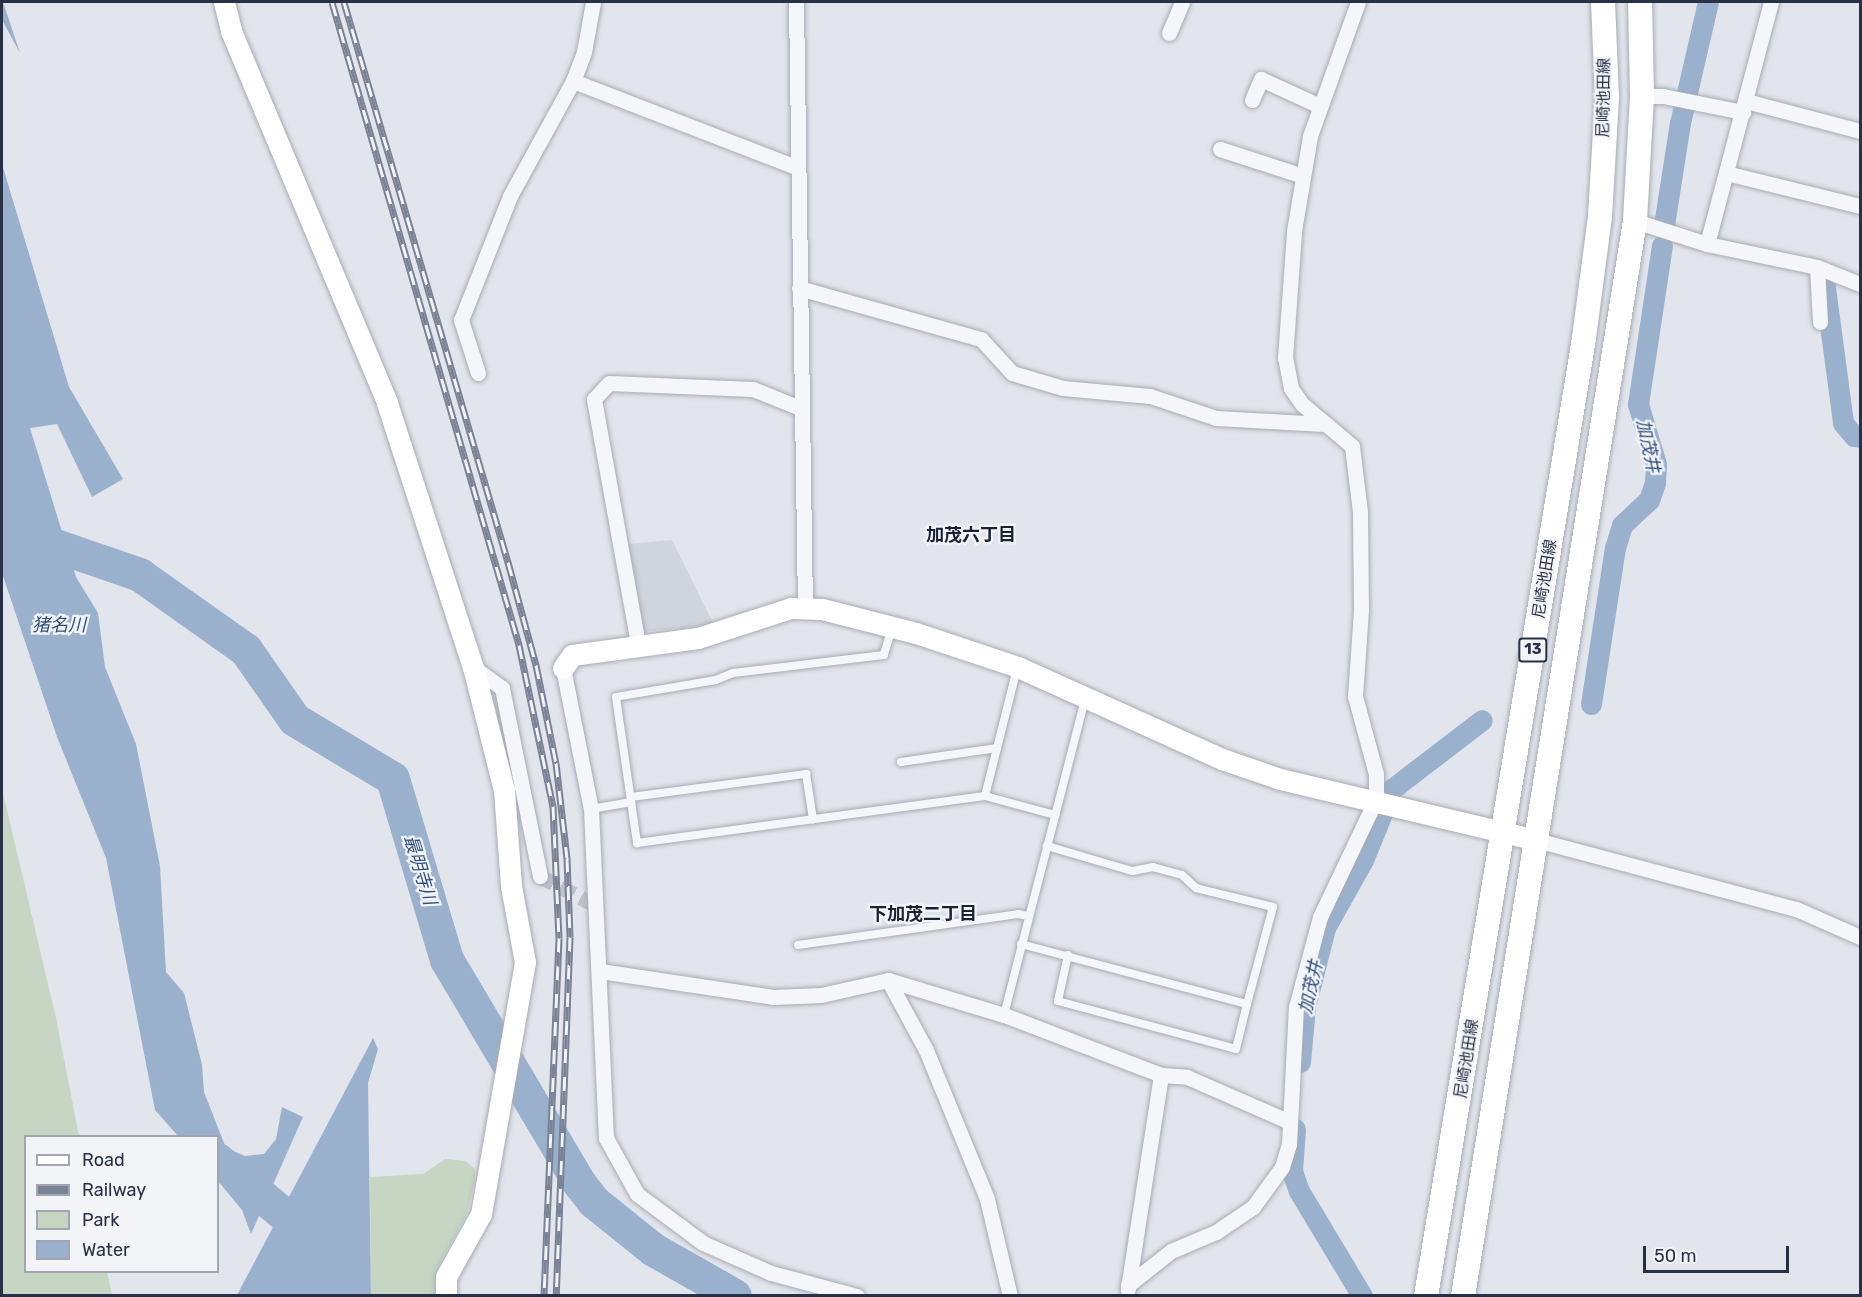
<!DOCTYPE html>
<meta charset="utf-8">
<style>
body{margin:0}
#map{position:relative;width:1862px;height:1297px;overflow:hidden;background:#e2e5eb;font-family:Rubik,"Noto Sans JP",sans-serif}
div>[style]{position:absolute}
.built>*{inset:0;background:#cfd4dd}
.green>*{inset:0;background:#c6d6c2}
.water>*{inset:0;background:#9ab1ce}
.canal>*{height:21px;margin:-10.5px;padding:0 10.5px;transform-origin:10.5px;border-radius:10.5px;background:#9ab1ce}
.river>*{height:34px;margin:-17px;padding:0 17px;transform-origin:17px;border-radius:17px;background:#9ab1ce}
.street-tunnel>*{height:15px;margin-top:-7.5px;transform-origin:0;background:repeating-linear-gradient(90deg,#bdc1ca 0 15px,transparent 0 23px)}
.roads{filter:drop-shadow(0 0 2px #a6abb6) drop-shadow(0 0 2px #a6abb6)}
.lane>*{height:8px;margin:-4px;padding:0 4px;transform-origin:4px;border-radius:4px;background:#f5f6f9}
.street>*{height:15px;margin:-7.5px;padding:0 7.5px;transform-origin:7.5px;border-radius:7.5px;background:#f5f6f9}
.secondary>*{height:21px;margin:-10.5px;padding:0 10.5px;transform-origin:10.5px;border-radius:10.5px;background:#fff}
.primary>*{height:24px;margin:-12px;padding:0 12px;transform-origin:12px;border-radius:12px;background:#fff}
.rail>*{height:7px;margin-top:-3.5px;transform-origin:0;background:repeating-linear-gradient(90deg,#f2f4f8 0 14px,#7a8396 0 28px);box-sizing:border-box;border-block:2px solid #7a8396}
span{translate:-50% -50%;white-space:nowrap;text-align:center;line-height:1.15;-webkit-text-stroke:4.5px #f2f4f8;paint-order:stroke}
.shield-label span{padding:2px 4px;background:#f2f4f8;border:2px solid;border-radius:4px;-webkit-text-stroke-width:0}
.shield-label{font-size:15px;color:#283145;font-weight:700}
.street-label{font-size:16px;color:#283145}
.water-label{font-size:18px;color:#2f4e7c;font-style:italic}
.neighbourhood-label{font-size:18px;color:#1a2235;font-weight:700}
.frame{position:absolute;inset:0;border:3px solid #283145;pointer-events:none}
.legend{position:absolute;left:24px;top:1135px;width:195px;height:138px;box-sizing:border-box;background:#f2f4f8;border:2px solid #a1a6b0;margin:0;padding:8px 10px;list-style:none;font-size:18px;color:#283145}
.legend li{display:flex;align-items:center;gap:12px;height:30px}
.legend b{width:30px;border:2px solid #a1a6b0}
.scale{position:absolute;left:1643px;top:1246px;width:146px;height:27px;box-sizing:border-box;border:3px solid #283145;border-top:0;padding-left:8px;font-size:18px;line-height:21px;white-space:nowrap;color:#283145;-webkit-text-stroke:4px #f2f4f8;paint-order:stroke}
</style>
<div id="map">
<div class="built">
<i style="clip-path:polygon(672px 540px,714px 625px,641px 632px,628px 544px)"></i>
</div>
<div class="green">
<i style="clip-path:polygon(2px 789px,56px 1018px,79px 1136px,26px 1136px,26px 1272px,107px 1272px,112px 1295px,2px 1295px)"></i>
<i style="clip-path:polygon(445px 1159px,465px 1161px,475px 1169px,475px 1179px,467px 1214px,437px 1269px,434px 1295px,371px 1295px,370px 1177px,423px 1174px)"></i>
</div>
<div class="water">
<i style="clip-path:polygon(2px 2px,3px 2px,20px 53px,2px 20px)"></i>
<i style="clip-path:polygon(2px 164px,69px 387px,123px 479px,92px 497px,57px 424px,30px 428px,76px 577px,98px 613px,105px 667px,136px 744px,160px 866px,166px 972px,184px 993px,202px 1065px,204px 1092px,226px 1148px,245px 1156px,264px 1154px,276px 1139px,282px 1107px,303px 1117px,251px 1234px,242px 1210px,218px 1181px,218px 1136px,178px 1136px,155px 1110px,106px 858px,57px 737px,2px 573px)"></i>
<i style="clip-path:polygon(373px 1038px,378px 1049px,368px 1083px,371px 1295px,237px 1295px)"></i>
</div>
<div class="canal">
<i style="left:1664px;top:225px;width:103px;rotate:-81.1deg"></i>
<i style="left:1680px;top:123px;width:124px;rotate:-77deg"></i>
<i style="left:1824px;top:280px;width:144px;rotate:82.4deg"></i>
<i style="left:1843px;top:423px;width:17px;rotate:50deg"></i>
<i style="left:1854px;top:436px;width:6px;rotate:9deg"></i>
<i style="left:1591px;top:704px;width:158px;rotate:-81.3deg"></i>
<i style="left:1615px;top:548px;width:24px;rotate:-73deg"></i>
<i style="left:1622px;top:525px;width:37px;rotate:-43deg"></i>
<i style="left:1649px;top:500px;width:18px;rotate:-71deg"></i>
<i style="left:1655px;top:483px;width:19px;rotate:-87deg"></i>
<i style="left:1656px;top:464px;width:63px;rotate:-106.7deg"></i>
<i style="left:1638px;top:404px;width:160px;rotate:-81.4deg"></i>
<i style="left:1300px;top:1062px;width:55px;rotate:-84.8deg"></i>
<i style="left:1305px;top:1007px;width:81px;rotate:-75.8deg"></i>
<i style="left:1325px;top:928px;width:78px;rotate:-60.8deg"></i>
<i style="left:1363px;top:860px;width:77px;rotate:-67.8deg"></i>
<i style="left:1392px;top:789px;width:113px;rotate:-37.5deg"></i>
<i style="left:1295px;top:1129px;width:42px;rotate:94.1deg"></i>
<i style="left:1292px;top:1171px;width:21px;rotate:71deg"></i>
<i style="left:1299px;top:1191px;width:122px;rotate:59deg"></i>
</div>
<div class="river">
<i style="left:24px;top:535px;width:123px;rotate:19deg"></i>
<i style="left:140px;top:575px;width:130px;rotate:35.3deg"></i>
<i style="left:246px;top:650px;width:85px;rotate:55deg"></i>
<i style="left:295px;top:720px;width:114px;rotate:31deg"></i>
<i style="left:393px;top:779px;width:189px;rotate:73.4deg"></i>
<i style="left:447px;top:960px;width:261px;rotate:59.3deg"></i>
<i style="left:580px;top:1184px;width:23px;rotate:52deg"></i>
<i style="left:594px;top:1202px;width:77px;rotate:38.7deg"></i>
<i style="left:654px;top:1250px;width:93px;rotate:29.6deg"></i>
<i style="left:218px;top:1160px;width:96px;rotate:39.5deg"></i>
<i style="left:292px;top:1221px;width:75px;rotate:90deg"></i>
</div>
<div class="street-tunnel">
<i style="left:540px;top:876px;width:62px;rotate:27.8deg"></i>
</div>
<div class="roads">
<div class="lane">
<i style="left:892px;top:628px;width:28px;rotate:107deg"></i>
<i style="left:884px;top:655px;width:152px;rotate:173.2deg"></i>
<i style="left:733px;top:673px;width:18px;rotate:158deg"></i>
<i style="left:716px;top:680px;width:101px;rotate:170.4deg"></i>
<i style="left:616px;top:697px;width:148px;rotate:81.8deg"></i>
<i style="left:637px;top:843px;width:351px;rotate:-7.7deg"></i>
<i style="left:985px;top:796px;width:73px;rotate:15.2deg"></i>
<i style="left:901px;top:762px;width:97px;rotate:-8.3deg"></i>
<i style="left:985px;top:796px;width:131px;rotate:-75.9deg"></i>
<i style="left:631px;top:797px;width:177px;rotate:-7.5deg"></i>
<i style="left:806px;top:774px;width:46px;rotate:81.2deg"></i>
<i style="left:591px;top:809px;width:41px;rotate:-9.9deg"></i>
<i style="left:1021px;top:944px;width:234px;rotate:14.9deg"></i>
<i style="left:1247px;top:1004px;width:100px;rotate:-75deg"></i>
<i style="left:1273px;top:907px;width:79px;rotate:-166.1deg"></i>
<i style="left:1196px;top:888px;width:19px;rotate:-137deg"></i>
<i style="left:1182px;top:875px;width:30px;rotate:-165deg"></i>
<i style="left:1153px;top:867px;width:21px;rotate:169deg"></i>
<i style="left:1132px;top:871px;width:89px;rotate:-163.6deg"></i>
<i style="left:798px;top:945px;width:222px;rotate:-8deg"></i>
<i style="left:1018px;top:914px;width:10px;rotate:11deg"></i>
<i style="left:1068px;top:955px;width:47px;rotate:102.3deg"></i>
<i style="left:1058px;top:1001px;width:184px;rotate:15.1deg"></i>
<i style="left:1236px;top:1049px;width:46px;rotate:-76.3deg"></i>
<i style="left:1004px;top:1015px;width:326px;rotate:-75.6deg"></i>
</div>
<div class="street">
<i style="left:796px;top:2px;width:605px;rotate:89.15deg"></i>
<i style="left:1169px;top:33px;width:34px;rotate:-67deg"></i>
<i style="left:573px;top:81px;width:241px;rotate:21.1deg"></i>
<i style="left:1642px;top:96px;width:21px"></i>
<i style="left:1663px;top:96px;width:82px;rotate:11.3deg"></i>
<i style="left:1252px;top:100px;width:23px;rotate:-67deg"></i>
<i style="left:1261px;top:79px;width:65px;rotate:24.6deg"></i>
<i style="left:1746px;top:101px;width:118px;rotate:14.7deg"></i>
<i style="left:1220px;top:149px;width:87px;rotate:18deg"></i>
<i style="left:1726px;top:173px;width:138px;rotate:13.8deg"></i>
<i style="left:1635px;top:221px;width:76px;rotate:17.7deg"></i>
<i style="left:1707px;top:244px;width:112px;rotate:11.8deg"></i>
<i style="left:1817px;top:267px;width:46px;rotate:21.6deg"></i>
<i style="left:1707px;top:244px;width:250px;rotate:-75.2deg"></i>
<i style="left:1817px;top:267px;width:55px;rotate:86.9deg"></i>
<i style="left:799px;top:288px;width:189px;rotate:15.7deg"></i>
<i style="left:981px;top:339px;width:46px;rotate:47.6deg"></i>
<i style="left:1012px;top:373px;width:53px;rotate:16.4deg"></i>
<i style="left:1063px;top:388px;width:87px;rotate:5.3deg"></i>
<i style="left:1150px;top:396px;width:70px;rotate:18.4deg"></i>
<i style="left:1216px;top:418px;width:108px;rotate:3.2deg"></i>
<i style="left:478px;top:373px;width:56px;rotate:-107.8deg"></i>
<i style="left:461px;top:320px;width:133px;rotate:-68.4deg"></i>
<i style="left:510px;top:196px;width:131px;rotate:-61.3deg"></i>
<i style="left:573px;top:81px;width:31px;rotate:-69deg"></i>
<i style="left:584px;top:52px;width:51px;rotate:-79.8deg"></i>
<i style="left:638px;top:644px;width:249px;rotate:-100.2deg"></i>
<i style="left:594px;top:399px;width:22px;rotate:-47deg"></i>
<i style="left:609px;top:383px;width:144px;rotate:2.4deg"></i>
<i style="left:753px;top:389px;width:51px;rotate:22deg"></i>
<i style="left:473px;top:667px;width:36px;rotate:36deg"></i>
<i style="left:502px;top:688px;width:192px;rotate:78.6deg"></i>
<i style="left:563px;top:668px;width:144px;rotate:78.8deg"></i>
<i style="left:591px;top:809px;width:329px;rotate:87.4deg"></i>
<i style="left:606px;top:1138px;width:64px;rotate:61deg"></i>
<i style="left:637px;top:1194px;width:82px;rotate:36.6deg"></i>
<i style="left:703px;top:1243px;width:74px;rotate:23.8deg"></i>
<i style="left:771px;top:1273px;width:89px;rotate:15deg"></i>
<i style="left:1536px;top:840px;width:269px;rotate:14.9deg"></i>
<i style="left:1796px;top:909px;width:70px;rotate:23.6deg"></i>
<i style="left:600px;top:971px;width:175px;rotate:8.5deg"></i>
<i style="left:773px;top:997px;width:48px;rotate:-2.4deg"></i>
<i style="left:821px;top:995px;width:69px;rotate:-12.6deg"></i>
<i style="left:888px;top:980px;width:121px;rotate:16.8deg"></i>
<i style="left:1004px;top:1015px;width:168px;rotate:20.9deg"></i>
<i style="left:1161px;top:1075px;width:217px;rotate:98.8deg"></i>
<i style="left:888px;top:980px;width:80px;rotate:61.5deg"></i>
<i style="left:926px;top:1050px;width:161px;rotate:67.7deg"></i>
<i style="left:987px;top:1199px;width:100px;rotate:76.7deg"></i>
<i style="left:1161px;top:1075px;width:26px;rotate:4deg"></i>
<i style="left:1187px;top:1077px;width:112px;rotate:23.6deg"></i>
<i style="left:1128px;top:1285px;width:55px;rotate:-38.3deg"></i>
<i style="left:1171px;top:1251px;width:49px;rotate:-22.9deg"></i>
<i style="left:1216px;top:1232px;width:45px;rotate:-34deg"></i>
<i style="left:1253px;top:1207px;width:49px;rotate:-54.1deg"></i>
<i style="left:1282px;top:1167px;width:24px;rotate:-73deg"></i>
<i style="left:1289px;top:1144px;width:137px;rotate:-87.1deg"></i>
<i style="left:1296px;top:1007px;width:93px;rotate:-75.1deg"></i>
<i style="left:1320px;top:917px;width:131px;rotate:-64.6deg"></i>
<i style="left:1376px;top:799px;width:25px;rotate:-90deg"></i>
<i style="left:1376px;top:774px;width:81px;rotate:-105.1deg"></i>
<i style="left:1355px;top:696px;width:86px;rotate:-86deg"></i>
<i style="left:1361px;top:610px;width:98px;rotate:-90.6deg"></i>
<i style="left:1360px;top:512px;width:66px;rotate:-96.9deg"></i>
<i style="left:1352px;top:446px;width:65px;rotate:-140deg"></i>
<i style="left:1302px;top:404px;width:19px;rotate:-125deg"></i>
<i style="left:1291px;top:388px;width:31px;rotate:-101deg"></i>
<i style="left:1285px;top:358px;width:127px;rotate:-85.9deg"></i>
<i style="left:1294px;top:231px;width:96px;rotate:-80.4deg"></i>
<i style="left:1310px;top:136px;width:142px;rotate:-70.3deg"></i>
</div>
<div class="secondary">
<i style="left:224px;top:2px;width:30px;rotate:76deg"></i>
<i style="left:231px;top:31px;width:403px;rotate:67.2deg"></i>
<i style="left:387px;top:403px;width:278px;rotate:72deg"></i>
<i style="left:473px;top:667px;width:127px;rotate:75.9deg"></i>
<i style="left:504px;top:790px;width:96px;rotate:85.8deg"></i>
<i style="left:511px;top:886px;width:77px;rotate:79.6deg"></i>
<i style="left:525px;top:962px;width:256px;rotate:99.9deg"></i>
<i style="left:481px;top:1214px;width:72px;rotate:119.1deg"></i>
<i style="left:446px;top:1277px;width:19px;rotate:90deg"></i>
<i style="left:563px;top:668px;width:16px;rotate:-55deg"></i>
<i style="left:572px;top:655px;width:127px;rotate:-7.7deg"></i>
<i style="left:698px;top:638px;width:98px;rotate:-17.9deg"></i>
<i style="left:791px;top:608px;width:31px;rotate:2deg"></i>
<i style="left:822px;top:609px;width:97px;rotate:14.3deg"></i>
<i style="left:916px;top:633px;width:108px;rotate:18.4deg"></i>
<i style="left:1018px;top:667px;width:224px;rotate:24.3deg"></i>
<i style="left:1222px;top:759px;width:61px;rotate:19deg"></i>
<i style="left:1280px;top:779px;width:263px;rotate:13.4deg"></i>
</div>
<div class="primary">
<i style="left:1426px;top:1296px;width:971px;rotate:-80.63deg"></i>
<i style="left:1584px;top:338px;width:123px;rotate:-82.5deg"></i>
<i style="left:1600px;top:216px;width:119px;rotate:-86.6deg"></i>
<i style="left:1607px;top:97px;width:95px;rotate:-92.4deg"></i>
<i style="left:1463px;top:1296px;width:1089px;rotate:-80.91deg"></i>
<i style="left:1635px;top:221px;width:125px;rotate:-86.8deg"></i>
<i style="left:1642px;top:96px;width:94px;rotate:-91.2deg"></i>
</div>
</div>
<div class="rail">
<i style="left:332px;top:2px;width:670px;rotate:73.78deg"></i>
<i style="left:519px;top:645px;width:165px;rotate:78.1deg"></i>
<i style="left:553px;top:806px;width:132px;rotate:87.4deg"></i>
<i style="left:559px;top:938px;width:358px;rotate:92.4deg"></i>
<i style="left:344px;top:2px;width:584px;rotate:73.68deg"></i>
<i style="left:508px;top:562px;width:107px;rotate:74.8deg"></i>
<i style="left:536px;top:665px;width:100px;rotate:78.5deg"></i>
<i style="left:556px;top:763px;width:96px;rotate:83.4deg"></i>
<i style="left:567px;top:858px;width:79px;rotate:87.8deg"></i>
<i style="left:570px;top:937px;width:359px;rotate:92.2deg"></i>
</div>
<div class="shield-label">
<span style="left:1533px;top:650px">13</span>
</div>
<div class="street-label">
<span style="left:1604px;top:98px;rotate:-89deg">尼崎池田線</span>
<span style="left:1545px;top:579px;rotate:-81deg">尼崎池田線</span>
<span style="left:1467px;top:1059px;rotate:-81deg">尼崎池田線</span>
</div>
<div class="water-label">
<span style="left:1648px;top:446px;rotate:78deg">加茂井</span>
<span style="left:59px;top:625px">猪名川</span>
<span style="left:420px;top:870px;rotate:73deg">最明寺川</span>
<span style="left:1311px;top:987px;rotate:-78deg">加茂井</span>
</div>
<div class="neighbourhood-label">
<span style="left:971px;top:535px">加茂六丁目</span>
<span style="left:923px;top:914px">下加茂二丁目</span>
</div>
<div class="frame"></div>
<ul class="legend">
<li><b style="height:8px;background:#fff"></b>Road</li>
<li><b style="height:8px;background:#7a8396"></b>Railway</li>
<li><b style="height:16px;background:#c6d6c2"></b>Park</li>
<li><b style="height:16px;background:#9ab1ce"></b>Water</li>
</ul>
<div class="scale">50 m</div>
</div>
